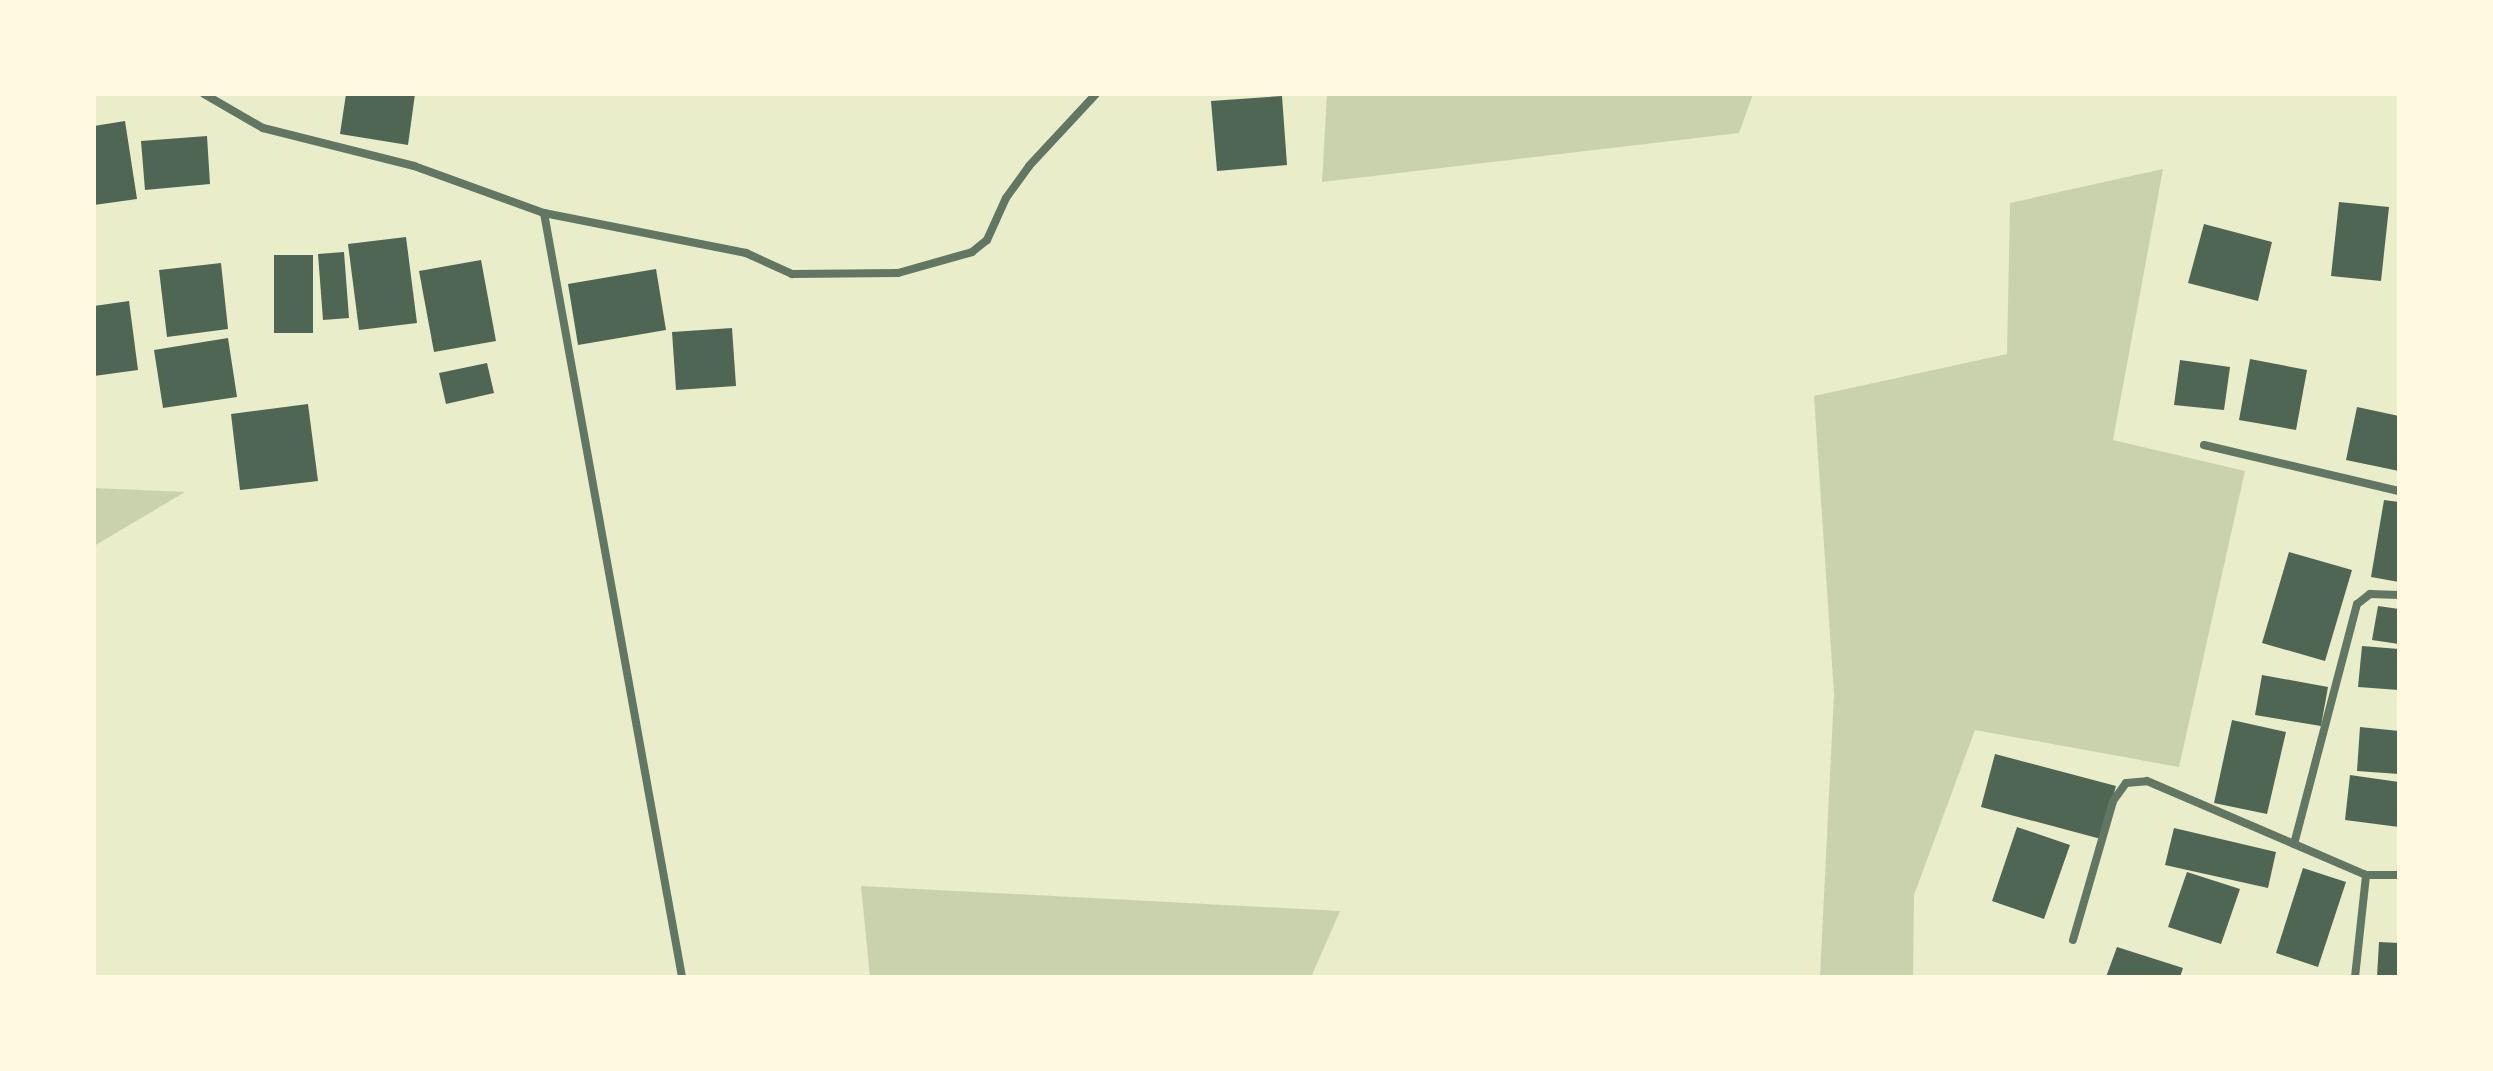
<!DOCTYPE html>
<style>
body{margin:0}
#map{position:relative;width:2493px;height:1071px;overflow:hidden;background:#e9edc9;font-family:Karla,sans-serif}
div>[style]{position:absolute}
.green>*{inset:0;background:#cad2ad}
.building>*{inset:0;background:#4f6655}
.minor>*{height:8px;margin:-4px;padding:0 4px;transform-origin:4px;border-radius:4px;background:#617663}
span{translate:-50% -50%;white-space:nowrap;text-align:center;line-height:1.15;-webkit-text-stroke:6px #fefae0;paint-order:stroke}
.frame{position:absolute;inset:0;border:96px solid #fefae0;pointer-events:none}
</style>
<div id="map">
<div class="green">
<i style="clip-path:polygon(1327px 94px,1753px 94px,1739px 133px,1322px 182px)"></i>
<i style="clip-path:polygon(2163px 169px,2113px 440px,2245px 471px,2179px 767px,1975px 730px,1914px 895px,1913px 977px,1820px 977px,1834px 694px,1814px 396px,2007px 354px,2010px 203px)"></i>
<i style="clip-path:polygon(94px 488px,185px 492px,94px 546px)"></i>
<i style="clip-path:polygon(861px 886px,1340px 911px,1311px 977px,870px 977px)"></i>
</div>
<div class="building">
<i style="clip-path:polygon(346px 94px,415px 94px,408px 145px,340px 134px)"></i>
<i style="clip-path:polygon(1282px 96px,1287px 165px,1217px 171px,1211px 101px)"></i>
<i style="clip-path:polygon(125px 121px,137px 199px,94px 205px,94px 126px)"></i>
<i style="clip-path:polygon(207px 136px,210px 184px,145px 190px,141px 141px)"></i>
<i style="clip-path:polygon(2339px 202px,2389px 207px,2381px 281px,2331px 276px)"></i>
<i style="clip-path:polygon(2204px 224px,2272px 242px,2258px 301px,2188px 283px)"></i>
<i style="clip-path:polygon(406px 237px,417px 323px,359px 330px,348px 244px)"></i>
<i style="clip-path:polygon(344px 252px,349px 318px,323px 320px,318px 254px)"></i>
<i style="clip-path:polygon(274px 255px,313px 255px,313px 333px,274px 333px)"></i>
<i style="clip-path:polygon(481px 260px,496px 341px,434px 352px,419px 271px)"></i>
<i style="clip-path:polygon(221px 263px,228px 329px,167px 337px,159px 270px)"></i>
<i style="clip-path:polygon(656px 269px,666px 330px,578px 345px,568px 284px)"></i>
<i style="clip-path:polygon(129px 301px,138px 370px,94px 376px,94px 306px)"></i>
<i style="clip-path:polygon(732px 328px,736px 386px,676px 390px,672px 332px)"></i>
<i style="clip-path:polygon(228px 338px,237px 397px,163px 408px,154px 350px)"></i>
<i style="clip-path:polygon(2250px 359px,2307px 370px,2296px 430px,2239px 420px)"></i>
<i style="clip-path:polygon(2180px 360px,2230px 367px,2224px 410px,2174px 405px)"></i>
<i style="clip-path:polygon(487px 363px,494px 393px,446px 404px,439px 373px)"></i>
<i style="clip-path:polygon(308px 404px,318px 481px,240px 490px,231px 414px)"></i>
<i style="clip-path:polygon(2357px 407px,2399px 416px,2399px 471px,2346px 460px)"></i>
<i style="clip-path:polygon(2384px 500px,2399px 502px,2399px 582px,2371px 577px)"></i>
<i style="clip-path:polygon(2289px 552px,2352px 570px,2325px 661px,2262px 643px)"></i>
<i style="clip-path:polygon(2378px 606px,2399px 609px,2399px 644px,2372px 640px)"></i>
<i style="clip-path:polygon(2362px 646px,2399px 649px,2399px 690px,2358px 687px)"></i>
<i style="clip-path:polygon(2262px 675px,2328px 687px,2321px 726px,2255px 715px)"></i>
<i style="clip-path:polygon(2232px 720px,2286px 732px,2267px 814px,2214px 803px)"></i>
<i style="clip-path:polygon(2360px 727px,2399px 731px,2399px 774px,2357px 771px)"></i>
<i style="clip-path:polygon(1995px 754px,2116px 786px,2101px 839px,1981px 807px)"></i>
<i style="clip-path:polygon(2350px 775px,2399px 782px,2399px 827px,2345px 820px)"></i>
<i style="clip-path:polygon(2017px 827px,2070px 845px,2044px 919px,1992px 901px)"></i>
<i style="clip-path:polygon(2174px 828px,2276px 852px,2268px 888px,2165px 865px)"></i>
<i style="clip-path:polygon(2303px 868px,2346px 882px,2318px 967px,2276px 953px)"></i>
<i style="clip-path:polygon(2187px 872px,2240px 889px,2221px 944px,2168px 927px)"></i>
<i style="clip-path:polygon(2379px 942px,2399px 943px,2399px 977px,2377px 977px)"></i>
<i style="clip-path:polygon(2117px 947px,2183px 968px,2180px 977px,2106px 977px)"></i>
</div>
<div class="minor">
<i style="left:204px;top:94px;width:68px;rotate:30deg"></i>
<i style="left:263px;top:128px;width:156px;rotate:14.1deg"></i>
<i style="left:414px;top:166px;width:138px;rotate:19.9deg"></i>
<i style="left:544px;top:213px;width:776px;rotate:79.76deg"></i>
<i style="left:544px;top:213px;width:206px;rotate:11.2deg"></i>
<i style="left:746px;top:253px;width:51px;rotate:24.5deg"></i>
<i style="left:792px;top:274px;width:106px;rotate:-0.5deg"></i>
<i style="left:898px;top:273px;width:77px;rotate:-15.8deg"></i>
<i style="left:972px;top:252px;width:19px;rotate:-39deg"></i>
<i style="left:987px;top:240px;width:46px;rotate:-65.7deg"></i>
<i style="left:1006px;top:198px;width:39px;rotate:-54deg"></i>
<i style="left:1029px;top:166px;width:98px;rotate:-47.1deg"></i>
<i style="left:2204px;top:445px;width:200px;rotate:13.3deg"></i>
<i style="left:2399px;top:595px;width:29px;rotate:-178deg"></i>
<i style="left:2370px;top:594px;width:16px;rotate:142deg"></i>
<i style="left:2357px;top:604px;width:248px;rotate:104.7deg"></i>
<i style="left:2294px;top:844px;width:78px;rotate:23.3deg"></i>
<i style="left:2366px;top:875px;width:33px"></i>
<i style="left:2073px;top:940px;width:145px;rotate:-73.9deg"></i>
<i style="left:2113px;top:801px;width:22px;rotate:-54deg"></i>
<i style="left:2126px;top:783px;width:21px;rotate:-5deg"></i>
<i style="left:2147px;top:781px;width:160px;rotate:23.2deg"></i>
<i style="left:2355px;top:977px;width:103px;rotate:-83.8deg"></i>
</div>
<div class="frame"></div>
</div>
